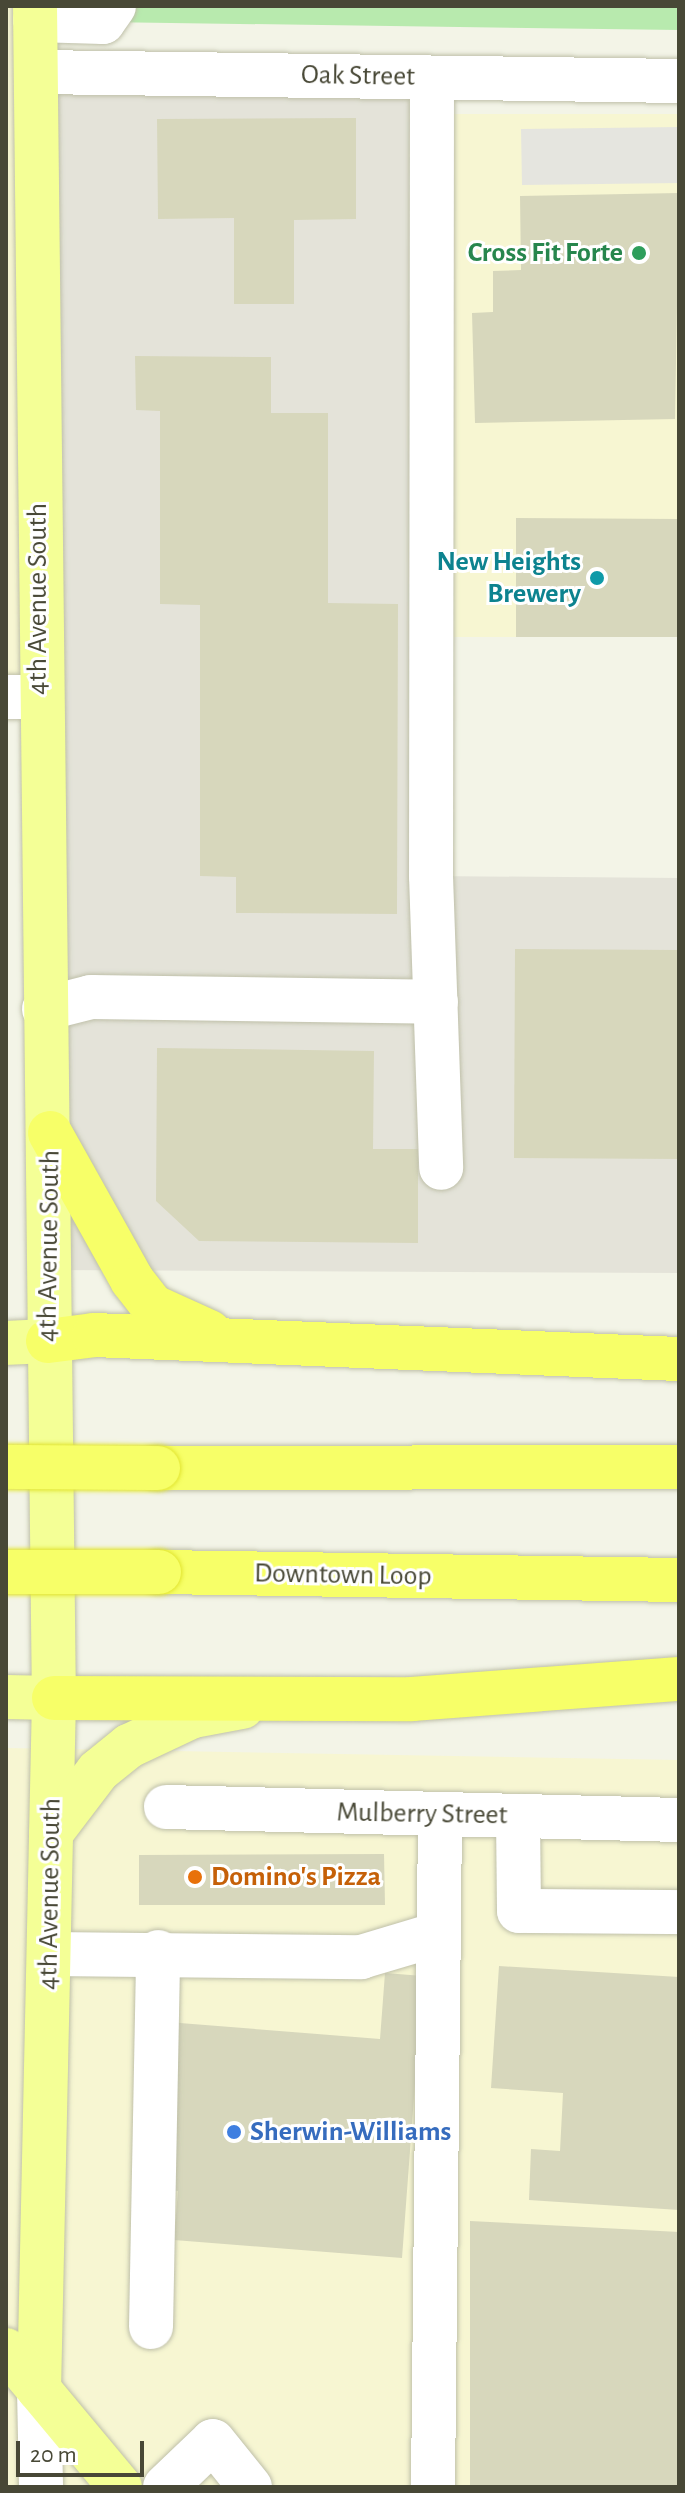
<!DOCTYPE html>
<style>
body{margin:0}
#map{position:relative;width:685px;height:2493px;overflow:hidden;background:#f3f4e7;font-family:"Alegreya Sans",sans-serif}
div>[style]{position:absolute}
.commercial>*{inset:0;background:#f7f6d2}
.industrial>*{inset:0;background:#e4e3d9}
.green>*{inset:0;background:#b8eaae}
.parking>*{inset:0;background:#e5e5df}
.building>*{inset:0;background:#d7d7bc}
.roads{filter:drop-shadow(0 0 2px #bfc0a9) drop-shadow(0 0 2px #bfc0a9)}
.minor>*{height:44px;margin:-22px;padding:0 22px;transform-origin:22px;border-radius:22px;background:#fff}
.major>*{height:44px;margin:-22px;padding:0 22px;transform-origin:22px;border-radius:22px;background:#f4ff96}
.highway>*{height:44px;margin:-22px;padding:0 22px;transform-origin:22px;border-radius:22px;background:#f7ff68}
.bridges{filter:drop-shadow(0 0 2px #e1e531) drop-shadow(0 0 2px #e1e531)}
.highway-bridge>*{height:44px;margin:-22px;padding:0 22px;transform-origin:22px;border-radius:22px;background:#f7ff68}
.dots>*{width:22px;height:22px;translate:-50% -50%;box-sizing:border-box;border:4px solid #fff;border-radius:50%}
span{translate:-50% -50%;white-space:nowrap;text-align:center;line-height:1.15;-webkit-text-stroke:6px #fff;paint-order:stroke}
.street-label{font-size:28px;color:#484836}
.leisure-label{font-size:28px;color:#27864d;font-weight:700}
.right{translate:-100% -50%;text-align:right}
.culture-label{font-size:28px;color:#0d838f;font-weight:700}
.food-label{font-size:28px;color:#c56008;font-weight:700}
.left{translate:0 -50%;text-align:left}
.shop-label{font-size:28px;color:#366cbe;font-weight:700}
.frame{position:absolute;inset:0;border:8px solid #484836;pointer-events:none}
.scale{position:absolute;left:16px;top:2441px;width:128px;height:36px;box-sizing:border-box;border:4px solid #484836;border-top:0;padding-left:10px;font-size:24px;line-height:28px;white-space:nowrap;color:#484836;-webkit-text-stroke:6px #fff;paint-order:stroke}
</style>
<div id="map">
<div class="commercial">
<i style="clip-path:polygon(6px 6px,35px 6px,38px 697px,6px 697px)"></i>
<i style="clip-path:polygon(432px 114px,679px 114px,679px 637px,432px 637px)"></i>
<i style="clip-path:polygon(6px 1748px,679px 1760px,679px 2487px,6px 2487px)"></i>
</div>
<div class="industrial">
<i style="clip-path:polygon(37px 72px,432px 78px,432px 876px,679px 878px,679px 1273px,49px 1270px)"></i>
</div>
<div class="green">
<i style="clip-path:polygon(103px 6px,679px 6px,679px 30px,103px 22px)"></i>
</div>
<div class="parking">
<i style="clip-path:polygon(679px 127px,679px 183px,522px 185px,521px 129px)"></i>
</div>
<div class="building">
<i style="clip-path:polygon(356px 118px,356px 219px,294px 220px,294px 304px,234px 304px,234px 218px,158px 219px,157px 119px)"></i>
<i style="clip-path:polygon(679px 193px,675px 419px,475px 423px,472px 313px,493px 312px,493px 271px,521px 270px,520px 196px)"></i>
<i style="clip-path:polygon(135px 356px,271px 357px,271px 413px,328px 413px,328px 603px,398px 604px,397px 914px,236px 913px,236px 877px,200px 876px,200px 605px,160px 604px,160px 411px,136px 410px)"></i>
<i style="clip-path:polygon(516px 518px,679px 519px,679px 637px,516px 637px)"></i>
<i style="clip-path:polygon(515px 949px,679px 950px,679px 1159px,514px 1158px)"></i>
<i style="clip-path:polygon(157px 1048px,374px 1051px,373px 1149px,418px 1149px,418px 1243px,199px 1241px,156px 1201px)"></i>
<i style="clip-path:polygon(384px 1854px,385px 1905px,139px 1905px,139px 1855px)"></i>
<i style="clip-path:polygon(499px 1966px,679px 1977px,679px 2210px,529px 2200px,531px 2149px,560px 2151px,563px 2093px,491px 2088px)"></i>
<i style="clip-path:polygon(385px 1973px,423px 1976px,402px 2258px,174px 2240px,178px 2191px,153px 2188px,167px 2022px,380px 2039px)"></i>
<i style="clip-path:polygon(470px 2221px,679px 2232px,679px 2487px,470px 2487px)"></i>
</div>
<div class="roads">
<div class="minor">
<i style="left:35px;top:20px;width:68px;rotate:1.7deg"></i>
<i style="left:103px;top:22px;width:19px;rotate:-55deg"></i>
<i style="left:37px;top:72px;width:642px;rotate:0.8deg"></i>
<i style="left:432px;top:78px;width:798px;rotate:90.07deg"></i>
<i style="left:431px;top:876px;width:292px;rotate:88deg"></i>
<i style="left:6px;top:697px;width:33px"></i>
<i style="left:44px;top:1009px;width:49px;rotate:-14.3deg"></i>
<i style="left:91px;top:997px;width:345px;rotate:0.8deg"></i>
<i style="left:166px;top:1807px;width:513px;rotate:1.45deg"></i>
<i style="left:518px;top:1816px;width:95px;rotate:89.4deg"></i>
<i style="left:519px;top:1911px;width:160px;rotate:0.4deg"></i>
<i style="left:49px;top:1954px;width:312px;rotate:0.6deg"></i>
<i style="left:361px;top:1957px;width:80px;rotate:-16.6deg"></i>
<i style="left:151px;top:2327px;width:375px;rotate:-88.9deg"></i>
<i style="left:39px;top:2390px;width:97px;rotate:88.8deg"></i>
<i style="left:165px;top:2487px;width:66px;rotate:-43.8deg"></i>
<i style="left:213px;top:2441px;width:59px;rotate:51.2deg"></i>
<i style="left:433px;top:2487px;width:673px;rotate:-89.4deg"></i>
</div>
<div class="major">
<i style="left:35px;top:6px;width:1692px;rotate:89.36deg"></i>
<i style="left:54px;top:1698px;width:692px;rotate:91.24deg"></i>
<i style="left:6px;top:1343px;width:42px;rotate:-2.7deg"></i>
<i style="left:6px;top:1697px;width:48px;rotate:1.2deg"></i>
<i style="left:51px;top:1833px;width:78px;rotate:-52.8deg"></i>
<i style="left:98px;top:1771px;width:40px;rotate:-39deg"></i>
<i style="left:129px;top:1746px;width:71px;rotate:-25.1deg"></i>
<i style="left:193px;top:1716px;width:50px;rotate:-10.4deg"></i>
<i style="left:6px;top:2350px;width:178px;rotate:50.2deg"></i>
</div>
<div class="highway">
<i style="left:50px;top:1133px;width:168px;rotate:60.8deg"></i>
<i style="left:132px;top:1280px;width:33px;rotate:52deg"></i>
<i style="left:152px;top:1306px;width:63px;rotate:24.5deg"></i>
<i style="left:48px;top:1341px;width:46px;rotate:-7.4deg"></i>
<i style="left:94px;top:1335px;width:585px;rotate:2.35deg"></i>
<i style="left:158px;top:1468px;width:521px;rotate:-0.11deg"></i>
<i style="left:159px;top:1572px;width:520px;rotate:0.88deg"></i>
<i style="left:54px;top:1698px;width:358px;rotate:0.2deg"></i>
<i style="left:412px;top:1699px;width:268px;rotate:-4.3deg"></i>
</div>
</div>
<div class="bridges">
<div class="highway-bridge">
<i style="left:6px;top:1467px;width:152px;rotate:0.4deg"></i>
<i style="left:6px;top:1572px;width:153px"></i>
</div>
</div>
<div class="dots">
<i style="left:639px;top:253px;background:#2e9e5b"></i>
<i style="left:597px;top:578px;background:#0f9aa8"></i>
<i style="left:195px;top:1877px;background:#e8710a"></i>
<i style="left:234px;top:2132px;background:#3f7fe0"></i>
</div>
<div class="street-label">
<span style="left:358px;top:76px;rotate:1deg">Oak Street</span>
<span style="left:38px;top:599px;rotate:-90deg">4th Avenue South</span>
<span style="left:49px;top:1246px;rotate:-89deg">4th Avenue South</span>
<span style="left:343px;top:1575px;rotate:1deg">Downtown Loop</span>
<span style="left:422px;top:1814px;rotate:1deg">Mulberry Street</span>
<span style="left:50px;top:1894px;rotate:-89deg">4th Avenue South</span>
</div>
<div class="leisure-label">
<span class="right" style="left:623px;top:253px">Cross Fit Forte</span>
</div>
<div class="culture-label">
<span class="right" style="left:581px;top:578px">New Heights<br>Brewery</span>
</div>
<div class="food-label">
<span class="left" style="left:211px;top:1877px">Domino's Pizza</span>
</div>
<div class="shop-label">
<span class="left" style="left:250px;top:2132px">Sherwin-Williams</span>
</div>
<div class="frame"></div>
<div class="scale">20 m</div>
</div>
